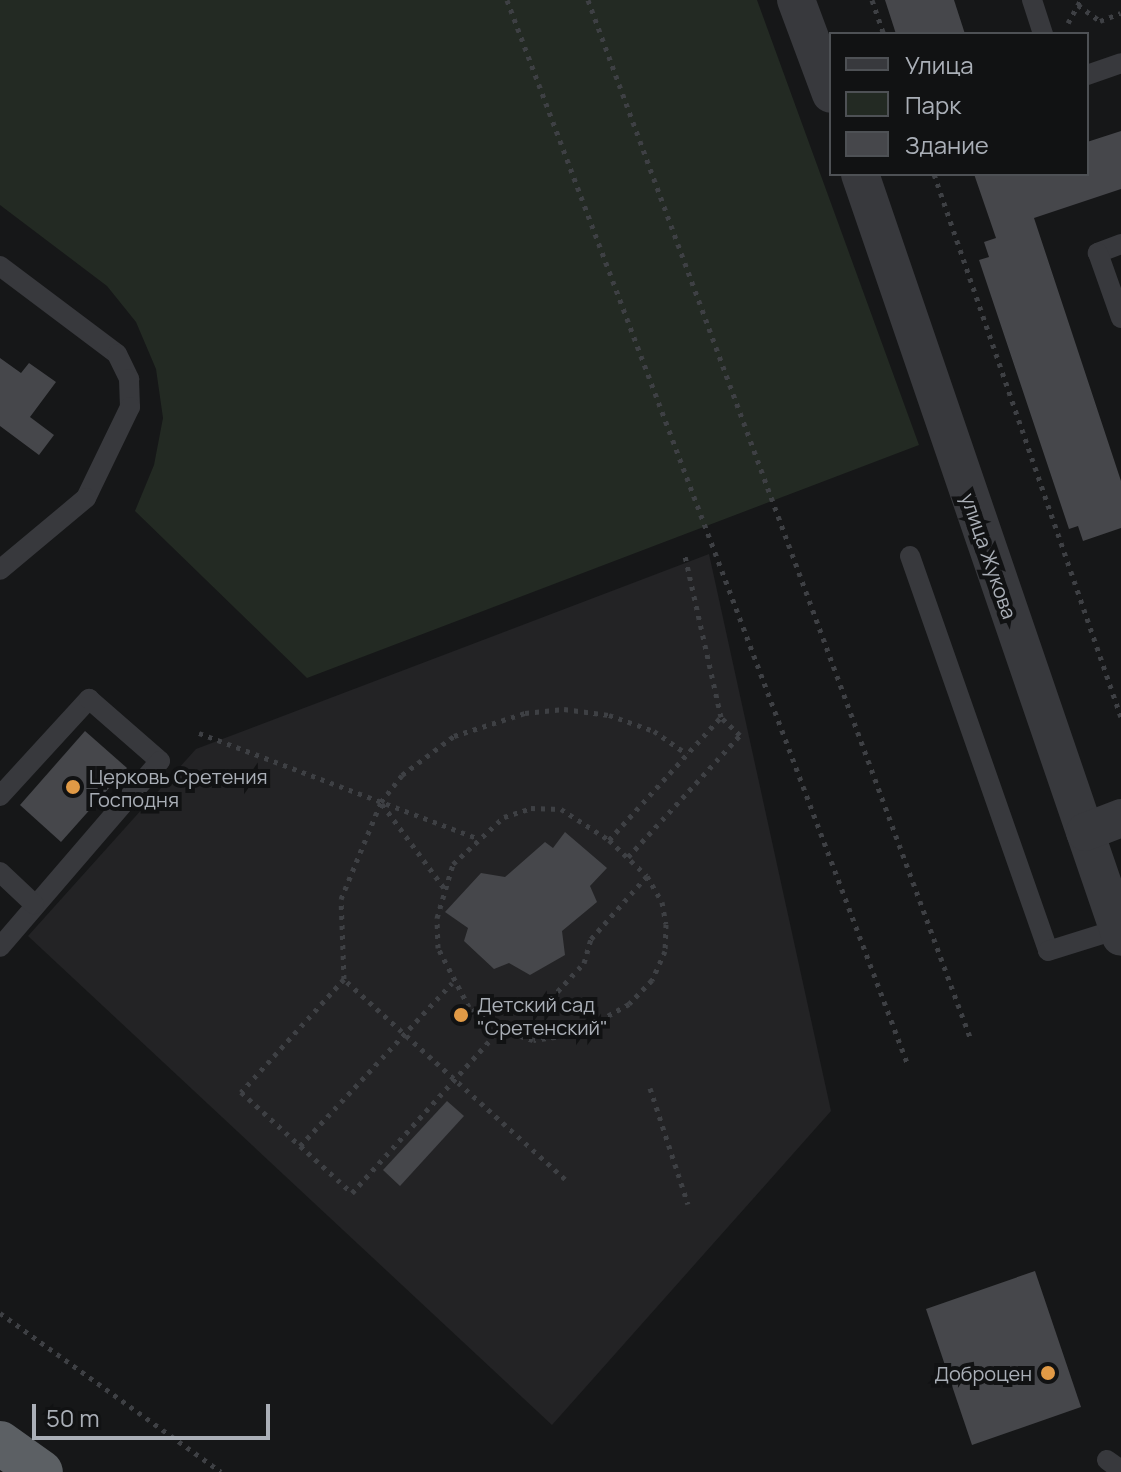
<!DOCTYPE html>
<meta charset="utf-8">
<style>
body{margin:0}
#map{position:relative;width:1121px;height:1472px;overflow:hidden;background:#161718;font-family:Manrope,sans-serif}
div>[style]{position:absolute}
.built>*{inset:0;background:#232325}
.green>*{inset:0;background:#232a23}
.building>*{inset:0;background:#46474b}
.path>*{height:5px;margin-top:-2.5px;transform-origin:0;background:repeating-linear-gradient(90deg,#3e4044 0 4px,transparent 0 10px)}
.service>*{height:20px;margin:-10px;padding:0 10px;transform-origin:10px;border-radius:10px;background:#38393d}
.minor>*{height:38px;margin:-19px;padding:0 19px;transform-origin:19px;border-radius:19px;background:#38393d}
.trunk>*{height:44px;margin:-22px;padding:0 22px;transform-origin:22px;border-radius:22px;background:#5c6064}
.dots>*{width:22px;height:22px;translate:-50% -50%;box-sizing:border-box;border:4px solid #111213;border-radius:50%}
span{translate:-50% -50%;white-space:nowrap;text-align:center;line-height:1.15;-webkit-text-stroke:8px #111213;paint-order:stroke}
.street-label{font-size:20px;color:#aaafb7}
.poi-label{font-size:20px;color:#aaafb7}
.left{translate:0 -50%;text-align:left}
.right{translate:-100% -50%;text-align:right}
.legend{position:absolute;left:829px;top:32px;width:260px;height:144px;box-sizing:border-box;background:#111213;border:2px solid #4e5155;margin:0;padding:10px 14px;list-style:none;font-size:24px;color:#aaafb7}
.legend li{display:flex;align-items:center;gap:16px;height:40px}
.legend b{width:40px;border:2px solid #4e5155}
.scale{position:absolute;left:32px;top:1404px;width:238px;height:36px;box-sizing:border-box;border:4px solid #aaafb7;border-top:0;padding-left:10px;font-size:24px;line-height:28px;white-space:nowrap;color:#aaafb7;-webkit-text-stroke:6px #111213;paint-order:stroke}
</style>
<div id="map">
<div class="built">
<i style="clip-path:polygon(709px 554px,831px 1111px,552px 1425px,28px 936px,196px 749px)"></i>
</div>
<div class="green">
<i style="clip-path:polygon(0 0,757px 0,919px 445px,307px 678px,135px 511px,154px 465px,163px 418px,156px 369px,136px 322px,107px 286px,0 205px)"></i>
</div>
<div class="building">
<i style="clip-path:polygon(885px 0,954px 0,965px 34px,896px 34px)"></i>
<i style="clip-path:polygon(1121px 131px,1121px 189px,1034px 218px,1121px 481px,1121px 528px,1083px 541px,1078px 526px,1069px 529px,979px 260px,989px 257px,984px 242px,996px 238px,974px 174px,1087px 174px,1087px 142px)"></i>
<i style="clip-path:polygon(0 358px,21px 373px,29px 363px,56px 382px,30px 417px,54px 435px,39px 455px,0 426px)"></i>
<i style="clip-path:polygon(85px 731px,127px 768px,61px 842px,20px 805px)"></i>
<i style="clip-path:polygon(565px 832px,607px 868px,590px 886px,597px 902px,562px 931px,565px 955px,530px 975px,509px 963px,494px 969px,464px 941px,468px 928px,445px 912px,481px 873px,505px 877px,545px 842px,553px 848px)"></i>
<i style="clip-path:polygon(447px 1101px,464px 1116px,400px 1186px,383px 1170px)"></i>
<i style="clip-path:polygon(1035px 1271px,1081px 1407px,972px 1445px,926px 1309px)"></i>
</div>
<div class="path">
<i style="left:507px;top:0;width:1138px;rotate:69.37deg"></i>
<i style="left:588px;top:0;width:1108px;rotate:69.78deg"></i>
<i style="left:872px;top:0;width:36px;rotate:71deg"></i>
<i style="left:1078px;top:5px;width:27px;rotate:36deg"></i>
<i style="left:1100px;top:21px;width:22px;rotate:-21deg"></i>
<i style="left:1068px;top:23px;width:26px;rotate:-61deg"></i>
<i style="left:934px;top:174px;width:574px;rotate:71deg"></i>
<i style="left:199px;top:733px;width:297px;rotate:20.7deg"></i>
<i style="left:382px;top:804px;width:106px;rotate:53.5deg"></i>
<i style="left:531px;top:808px;width:30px;rotate:2deg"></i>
<i style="left:561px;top:809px;width:57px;rotate:32.9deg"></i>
<i style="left:609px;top:840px;width:52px;rotate:43.5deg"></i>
<i style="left:647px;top:876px;width:30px;rotate:60deg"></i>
<i style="left:662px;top:902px;width:22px;rotate:80deg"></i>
<i style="left:666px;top:924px;width:27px;rotate:92deg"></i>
<i style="left:665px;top:951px;width:32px;rotate:114deg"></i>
<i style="left:652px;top:980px;width:33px;rotate:134deg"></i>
<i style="left:629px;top:1004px;width:62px;rotate:150.9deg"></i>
<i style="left:575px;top:1034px;width:42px;rotate:171.9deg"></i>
<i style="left:533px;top:1040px;width:35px;rotate:-162deg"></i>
<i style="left:500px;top:1029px;width:38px;rotate:-145deg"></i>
<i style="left:469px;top:1007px;width:67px;rotate:-117.7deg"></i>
<i style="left:438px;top:948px;width:30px;rotate:-92deg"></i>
<i style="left:437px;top:918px;width:56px;rotate:-73.5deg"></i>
<i style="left:453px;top:864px;width:69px;rotate:-42.7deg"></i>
<i style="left:504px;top:817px;width:28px;rotate:-18deg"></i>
<i style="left:609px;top:840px;width:166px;rotate:-47.7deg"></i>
<i style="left:721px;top:717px;width:169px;rotate:-102.6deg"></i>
<i style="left:628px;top:857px;width:166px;rotate:-47.4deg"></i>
<i style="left:740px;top:735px;width:26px;rotate:-137deg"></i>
<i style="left:344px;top:979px;width:153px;rotate:132.3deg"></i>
<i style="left:241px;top:1092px;width:150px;rotate:42.3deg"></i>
<i style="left:352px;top:1193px;width:221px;rotate:-47.9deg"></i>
<i style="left:544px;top:1006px;width:59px;rotate:-47.1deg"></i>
<i style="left:584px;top:963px;width:25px;rotate:-74deg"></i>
<i style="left:591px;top:939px;width:84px;rotate:-48.4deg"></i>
<i style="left:650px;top:1088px;width:122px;rotate:71.9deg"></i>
<i style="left:300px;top:1146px;width:223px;rotate:-47deg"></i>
<i style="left:565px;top:1179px;width:298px;rotate:-137.9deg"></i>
<i style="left:344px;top:979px;width:80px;rotate:-92.1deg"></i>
<i style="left:341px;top:899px;width:105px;rotate:-67.6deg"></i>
<i style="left:381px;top:802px;width:34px;rotate:-52deg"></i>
<i style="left:402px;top:775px;width:65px;rotate:-36.9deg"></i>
<i style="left:454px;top:736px;width:75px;rotate:-17.9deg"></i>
<i style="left:525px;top:713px;width:39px;rotate:-6deg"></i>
<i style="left:564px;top:709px;width:45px;rotate:7.6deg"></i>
<i style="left:609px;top:715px;width:48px;rotate:19.6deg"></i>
<i style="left:654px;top:731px;width:40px;rotate:34.9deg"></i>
<i style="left:0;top:1313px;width:272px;rotate:35.7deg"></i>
</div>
<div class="service">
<i style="left:1032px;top:0;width:36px;rotate:72deg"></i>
<i style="left:1087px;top:75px;width:36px;rotate:-19deg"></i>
<i style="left:1121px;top:244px;width:25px;rotate:159deg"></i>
<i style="left:1098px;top:253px;width:69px;rotate:70.5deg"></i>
<i style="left:0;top:266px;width:146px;rotate:36.9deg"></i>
<i style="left:117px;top:354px;width:28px;rotate:64deg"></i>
<i style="left:129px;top:379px;width:28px;rotate:88deg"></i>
<i style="left:130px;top:407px;width:101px;rotate:115.8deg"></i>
<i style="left:86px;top:498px;width:112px;rotate:140.1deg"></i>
<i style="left:910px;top:556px;width:418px;rotate:70.7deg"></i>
<i style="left:1048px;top:951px;width:73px;rotate:-17.4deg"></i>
<i style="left:0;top:796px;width:132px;rotate:-47.5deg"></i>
<i style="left:89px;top:699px;width:94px;rotate:41.1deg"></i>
<i style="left:160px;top:761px;width:245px;rotate:130.7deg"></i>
<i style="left:0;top:872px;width:47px;rotate:43.3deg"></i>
<i style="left:1107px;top:1460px;width:17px;rotate:36deg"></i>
</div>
<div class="minor">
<i style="left:796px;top:0;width:100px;rotate:69.6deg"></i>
<i style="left:860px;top:174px;width:806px;rotate:71.12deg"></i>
<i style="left:1085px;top:832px;width:39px;rotate:-21deg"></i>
</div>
<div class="trunk">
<i style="left:0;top:1443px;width:50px;rotate:35.3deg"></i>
</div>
<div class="dots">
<i style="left:73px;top:787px;background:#e19a46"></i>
<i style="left:461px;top:1015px;background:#e19a46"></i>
<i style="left:1048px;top:1373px;background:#e19a46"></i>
</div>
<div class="street-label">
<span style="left:989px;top:556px;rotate:71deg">улица Жукова</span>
</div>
<div class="poi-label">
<span class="left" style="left:89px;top:788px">Церковь Сретения<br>Господня</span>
<span class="left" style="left:477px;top:1016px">Детский сад<br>"Сретенский"</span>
<span class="right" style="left:1032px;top:1373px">Доброцен</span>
</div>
<ul class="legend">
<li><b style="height:10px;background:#38393d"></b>Улица</li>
<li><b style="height:22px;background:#232a23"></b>Парк</li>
<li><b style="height:22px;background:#46474b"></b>Здание</li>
</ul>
<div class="scale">50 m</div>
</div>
